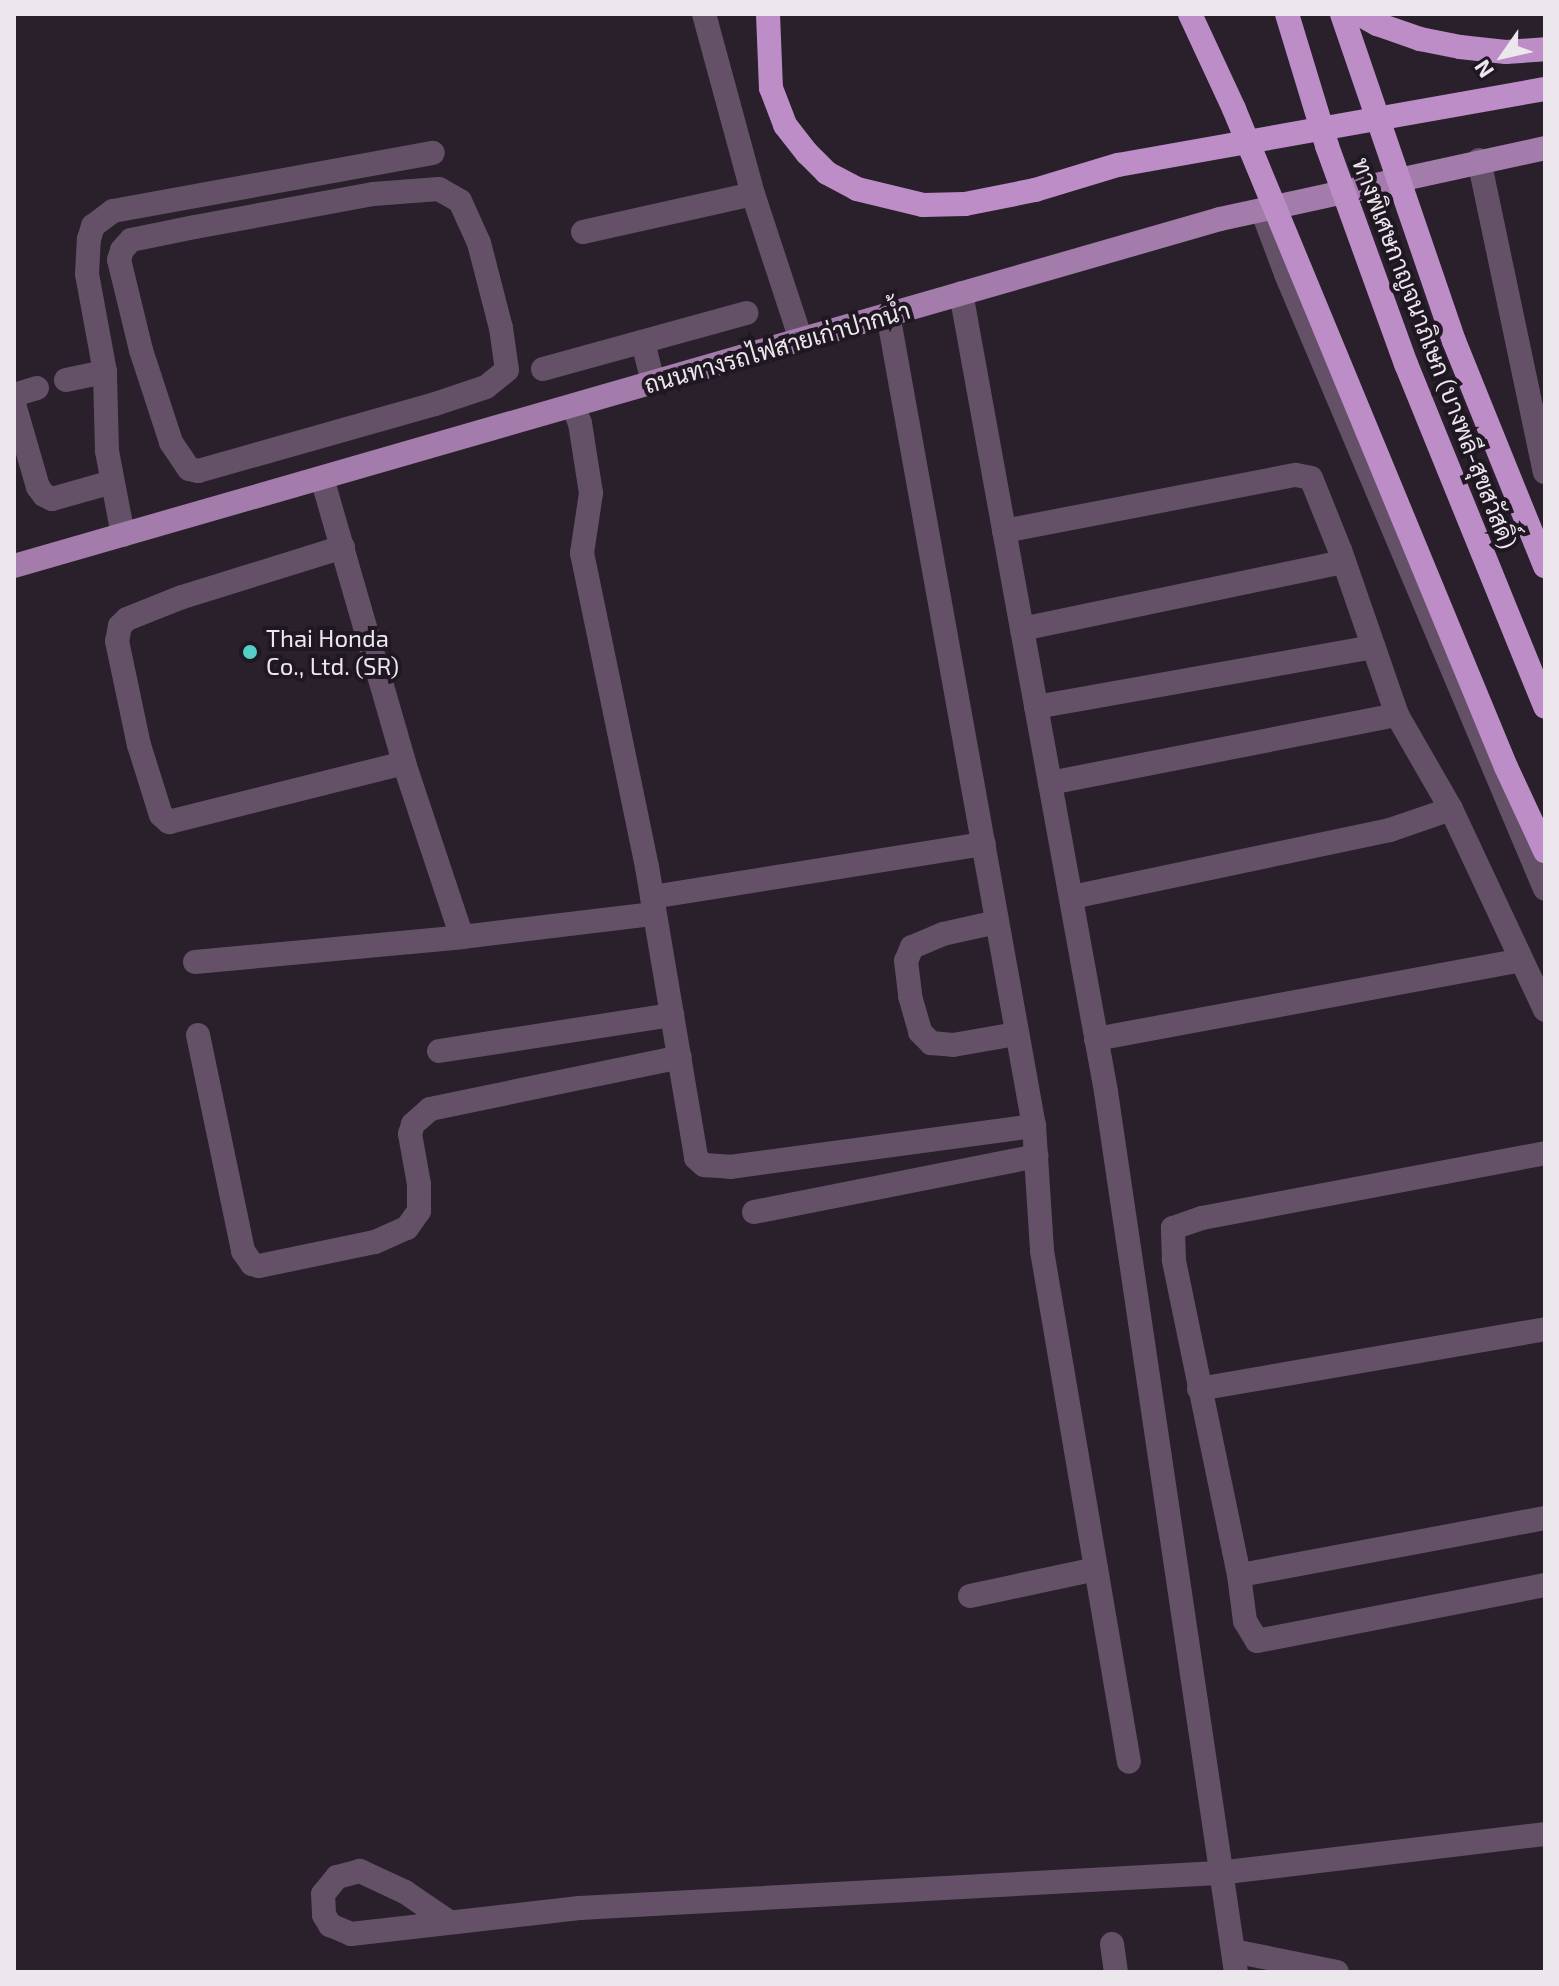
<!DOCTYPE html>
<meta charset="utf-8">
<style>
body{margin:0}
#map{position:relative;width:1559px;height:1986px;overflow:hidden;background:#29202b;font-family:"Exo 2",Sarabun,sans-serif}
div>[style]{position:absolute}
.minor>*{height:24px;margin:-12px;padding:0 12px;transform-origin:12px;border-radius:12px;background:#645168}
.major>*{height:24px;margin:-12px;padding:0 12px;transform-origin:12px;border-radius:12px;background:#a47cac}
.highway>*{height:24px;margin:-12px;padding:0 12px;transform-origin:12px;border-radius:12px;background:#bd8dc7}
.highway-bridge>*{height:24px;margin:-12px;padding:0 12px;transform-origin:12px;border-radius:12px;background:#bd8dc7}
.dots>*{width:22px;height:22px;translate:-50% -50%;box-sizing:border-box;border:4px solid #1f1721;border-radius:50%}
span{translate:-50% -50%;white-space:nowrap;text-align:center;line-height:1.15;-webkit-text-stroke:8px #1f1721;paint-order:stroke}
.street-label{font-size:24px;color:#ece6ed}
.poi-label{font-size:24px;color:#ece6ed}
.left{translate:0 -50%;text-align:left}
.frame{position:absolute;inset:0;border:16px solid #ece6ed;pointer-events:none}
.north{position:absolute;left:1463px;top:16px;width:80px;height:80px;-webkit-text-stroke:6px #1f1721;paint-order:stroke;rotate:236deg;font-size:22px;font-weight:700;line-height:32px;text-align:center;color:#ece6ed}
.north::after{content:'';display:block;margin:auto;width:28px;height:36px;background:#ece6ed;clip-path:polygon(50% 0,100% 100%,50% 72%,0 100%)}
</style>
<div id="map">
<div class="minor">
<i style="left:704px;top:14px;width:187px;rotate:74.8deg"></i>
<i style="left:753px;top:194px;width:154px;rotate:71.8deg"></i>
<i style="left:1479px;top:160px;width:319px;rotate:78.1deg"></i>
<i style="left:439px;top:189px;width:24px;rotate:30deg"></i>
<i style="left:460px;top:201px;width:46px;rotate:65.7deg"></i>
<i style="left:479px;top:243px;width:88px;rotate:75.5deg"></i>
<i style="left:501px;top:328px;width:42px;rotate:81.9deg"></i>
<i style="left:507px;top:370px;width:27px;rotate:141deg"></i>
<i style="left:486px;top:387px;width:54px;rotate:161.6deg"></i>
<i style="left:435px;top:404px;width:246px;rotate:164.2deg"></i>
<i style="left:198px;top:471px;width:9px;rotate:-167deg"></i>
<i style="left:189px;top:469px;width:32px;rotate:-124deg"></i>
<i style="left:171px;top:442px;width:97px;rotate:-108.1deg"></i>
<i style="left:141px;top:350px;width:93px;rotate:-103.7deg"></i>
<i style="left:119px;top:260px;width:10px;rotate:-73deg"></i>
<i style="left:122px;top:250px;width:13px;rotate:-48deg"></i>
<i style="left:131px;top:240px;width:65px;rotate:-11.5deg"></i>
<i style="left:195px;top:227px;width:181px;rotate:-10.5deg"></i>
<i style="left:373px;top:194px;width:66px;rotate:-4.3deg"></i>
<i style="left:1262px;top:210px;width:68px;rotate:69.4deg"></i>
<i style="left:1286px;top:274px;width:667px;rotate:67.16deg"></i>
<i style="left:583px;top:232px;width:174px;rotate:-12.6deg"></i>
<i style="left:961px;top:293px;width:812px;rotate:79.71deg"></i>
<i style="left:1106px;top:1092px;width:890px;rotate:81.6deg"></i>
<i style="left:888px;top:314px;width:825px;rotate:79.81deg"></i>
<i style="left:1034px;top:1126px;width:125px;rotate:86.3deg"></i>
<i style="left:1042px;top:1251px;width:518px;rotate:80.34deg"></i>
<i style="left:643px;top:342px;width:41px;rotate:76deg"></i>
<i style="left:543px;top:369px;width:211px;rotate:-15.4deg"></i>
<i style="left:66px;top:380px;width:40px;rotate:-12deg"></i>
<i style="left:14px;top:395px;width:24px;rotate:-17deg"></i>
<i style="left:14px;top:404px;width:86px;rotate:73.9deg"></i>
<i style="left:38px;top:487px;width:10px;rotate:53deg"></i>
<i style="left:44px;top:495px;width:9px;rotate:27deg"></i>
<i style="left:52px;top:499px;width:62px;rotate:-15.8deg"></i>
<i style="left:573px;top:406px;width:18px;rotate:68deg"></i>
<i style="left:580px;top:423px;width:71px;rotate:81.1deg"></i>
<i style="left:591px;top:493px;width:61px;rotate:98.5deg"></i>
<i style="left:582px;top:553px;width:321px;rotate:78.3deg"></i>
<i style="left:647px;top:867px;width:295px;rotate:80.4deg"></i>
<i style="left:696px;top:1158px;width:11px;rotate:41deg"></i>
<i style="left:704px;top:1165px;width:26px;rotate:4deg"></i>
<i style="left:730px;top:1167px;width:307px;rotate:-7.7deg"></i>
<i style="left:322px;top:478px;width:297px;rotate:73.9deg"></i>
<i style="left:404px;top:763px;width:183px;rotate:71.6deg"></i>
<i style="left:1004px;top:531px;width:297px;rotate:-10.9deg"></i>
<i style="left:1296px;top:475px;width:15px;rotate:11deg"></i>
<i style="left:1311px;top:478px;width:78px;rotate:68.1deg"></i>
<i style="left:1340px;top:550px;width:175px;rotate:70.9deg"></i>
<i style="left:1397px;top:715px;width:108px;rotate:60.1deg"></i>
<i style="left:1451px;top:809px;width:65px;rotate:161deg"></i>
<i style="left:1390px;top:830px;width:326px;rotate:168.1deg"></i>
<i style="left:123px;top:535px;width:86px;rotate:-100.8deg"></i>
<i style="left:107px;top:451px;width:79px;rotate:-91.5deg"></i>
<i style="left:105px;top:372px;width:100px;rotate:-100.4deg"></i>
<i style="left:87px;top:274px;width:35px;rotate:-87deg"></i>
<i style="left:89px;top:239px;width:14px;rotate:-73deg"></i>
<i style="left:93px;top:226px;width:25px;rotate:-37deg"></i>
<i style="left:113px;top:211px;width:325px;rotate:-10.3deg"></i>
<i style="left:343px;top:547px;width:169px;rotate:162.7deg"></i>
<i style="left:182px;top:597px;width:59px;rotate:158.2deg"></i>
<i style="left:127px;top:619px;width:10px;rotate:135deg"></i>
<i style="left:120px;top:626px;width:15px;rotate:101deg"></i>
<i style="left:117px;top:641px;width:106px;rotate:78.1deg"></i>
<i style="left:139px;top:745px;width:73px;rotate:72.6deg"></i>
<i style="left:161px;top:815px;width:11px;rotate:41deg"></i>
<i style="left:169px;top:822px;width:242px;rotate:-14.1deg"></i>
<i style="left:1022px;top:629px;width:329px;rotate:-11.8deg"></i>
<i style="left:1036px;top:707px;width:343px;rotate:-10.1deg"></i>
<i style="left:1050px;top:783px;width:354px;rotate:-11.1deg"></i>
<i style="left:1451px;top:809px;width:222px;rotate:64.9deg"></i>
<i style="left:652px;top:897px;width:336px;rotate:-9.1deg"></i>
<i style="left:997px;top:922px;width:55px;rotate:167.5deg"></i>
<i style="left:943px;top:934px;width:34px;rotate:157deg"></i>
<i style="left:912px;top:947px;width:15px;rotate:113deg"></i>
<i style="left:906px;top:961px;width:35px;rotate:83deg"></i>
<i style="left:910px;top:996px;width:37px;rotate:74deg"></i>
<i style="left:920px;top:1032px;width:16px;rotate:45deg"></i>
<i style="left:931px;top:1043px;width:22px;rotate:5deg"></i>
<i style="left:953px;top:1045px;width:64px;rotate:-9.9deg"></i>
<i style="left:195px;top:962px;width:268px;rotate:-5.3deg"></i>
<i style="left:462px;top:937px;width:191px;rotate:-6.9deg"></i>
<i style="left:198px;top:1035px;width:221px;rotate:78.2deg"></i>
<i style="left:243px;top:1251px;width:16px;rotate:55deg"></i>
<i style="left:252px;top:1264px;width:7px;rotate:16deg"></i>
<i style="left:259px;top:1266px;width:118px;rotate:-11.7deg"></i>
<i style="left:375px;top:1242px;width:35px;rotate:-24deg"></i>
<i style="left:407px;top:1228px;width:21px;rotate:-55deg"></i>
<i style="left:419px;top:1211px;width:27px;rotate:-90deg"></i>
<i style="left:419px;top:1184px;width:51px;rotate:-100.2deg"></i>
<i style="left:410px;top:1134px;width:10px;rotate:-73deg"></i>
<i style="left:413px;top:1124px;width:23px;rotate:-41deg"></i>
<i style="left:430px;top:1109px;width:255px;rotate:-11.7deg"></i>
<i style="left:1096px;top:1039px;width:432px;rotate:-10.5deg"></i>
<i style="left:439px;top:1051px;width:236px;rotate:-8.8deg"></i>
<i style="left:754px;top:1212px;width:288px;rotate:-11.2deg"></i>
<i style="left:1199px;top:1389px;width:351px;rotate:-9.8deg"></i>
<i style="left:1545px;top:1518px;width:311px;rotate:169.4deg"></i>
<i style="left:1239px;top:1575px;width:46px;rotate:82.6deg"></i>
<i style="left:1245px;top:1621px;width:23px;rotate:59deg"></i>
<i style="left:1257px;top:1641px;width:293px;rotate:-11deg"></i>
<i style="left:1239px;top:1575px;width:322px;rotate:-101.7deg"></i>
<i style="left:1174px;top:1260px;width:32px;rotate:-92deg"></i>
<i style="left:1173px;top:1228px;width:31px;rotate:-19deg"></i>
<i style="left:1202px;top:1218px;width:349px;rotate:-10.7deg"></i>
<i style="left:970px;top:1596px;width:129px;rotate:-12.1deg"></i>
<i style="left:449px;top:1922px;width:53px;rotate:-145.7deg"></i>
<i style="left:405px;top:1892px;width:50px;rotate:-155deg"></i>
<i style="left:360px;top:1871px;width:24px;rotate:165deg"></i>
<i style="left:337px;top:1877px;width:22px;rotate:129deg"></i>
<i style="left:323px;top:1894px;width:21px;rotate:87deg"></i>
<i style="left:324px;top:1915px;width:12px;rotate:59deg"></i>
<i style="left:330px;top:1925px;width:23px;rotate:23deg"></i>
<i style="left:351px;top:1934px;width:230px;rotate:-6.5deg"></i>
<i style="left:580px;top:1908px;width:639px;rotate:-3.14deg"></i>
<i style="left:1218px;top:1873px;width:329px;rotate:-6.8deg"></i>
<i style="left:1112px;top:1944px;width:28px;rotate:82deg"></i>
<i style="left:1233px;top:1951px;width:106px;rotate:11.4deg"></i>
</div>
<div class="major">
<i style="left:14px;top:566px;width:1255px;rotate:-16.05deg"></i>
<i style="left:1220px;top:219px;width:333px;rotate:-12.3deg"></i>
</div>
<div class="highway">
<i style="left:768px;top:14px;width:74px;rotate:87.7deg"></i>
<i style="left:771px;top:88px;width:40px;rotate:69deg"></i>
<i style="left:785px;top:125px;width:36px;rotate:52deg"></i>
<i style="left:807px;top:153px;width:28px;rotate:45deg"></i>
<i style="left:827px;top:173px;width:34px;rotate:28deg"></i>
<i style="left:857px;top:189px;width:68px;rotate:13.6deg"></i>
<i style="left:923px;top:205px;width:42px;rotate:-1.4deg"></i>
<i style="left:965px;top:204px;width:71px;rotate:-11.3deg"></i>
<i style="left:1035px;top:190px;width:87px;rotate:-16.8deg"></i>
<i style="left:1118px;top:165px;width:434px;rotate:-10.1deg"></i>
<i style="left:1359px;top:14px;width:21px;rotate:29deg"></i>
<i style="left:1377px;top:24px;width:46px;rotate:19.2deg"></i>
<i style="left:1420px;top:39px;width:41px;rotate:11.3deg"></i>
<i style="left:1460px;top:47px;width:46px;rotate:6.2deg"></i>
<i style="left:1506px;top:52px;width:39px;rotate:-4deg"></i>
</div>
<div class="highway-bridge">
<i style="left:1190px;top:14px;width:105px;rotate:65.1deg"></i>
<i style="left:1234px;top:109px;width:712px;rotate:67.54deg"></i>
<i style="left:1506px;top:767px;width:93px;rotate:65.1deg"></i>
<i style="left:1287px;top:14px;width:138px;rotate:73.1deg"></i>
<i style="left:1327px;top:146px;width:232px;rotate:70.1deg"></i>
<i style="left:1406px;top:364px;width:370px;rotate:67.9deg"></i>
<i style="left:1342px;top:14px;width:346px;rotate:71.1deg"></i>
<i style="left:1454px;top:341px;width:243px;rotate:68deg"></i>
</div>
<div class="dots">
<i style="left:250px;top:652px;background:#55cec5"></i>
</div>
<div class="street-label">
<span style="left:777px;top:347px;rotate:-16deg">ถนนทางรถไฟสายเก่าปากน้ำ</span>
<span style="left:1435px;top:353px;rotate:69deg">ทางพิเศษกาญจนาภิเษก (บางพลี-สุขสวัสดิ์)</span>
</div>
<div class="poi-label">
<span class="left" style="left:266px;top:652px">Thai Honda<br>Co., Ltd. (SR)</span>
</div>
<div class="frame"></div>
<div class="north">N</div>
</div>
